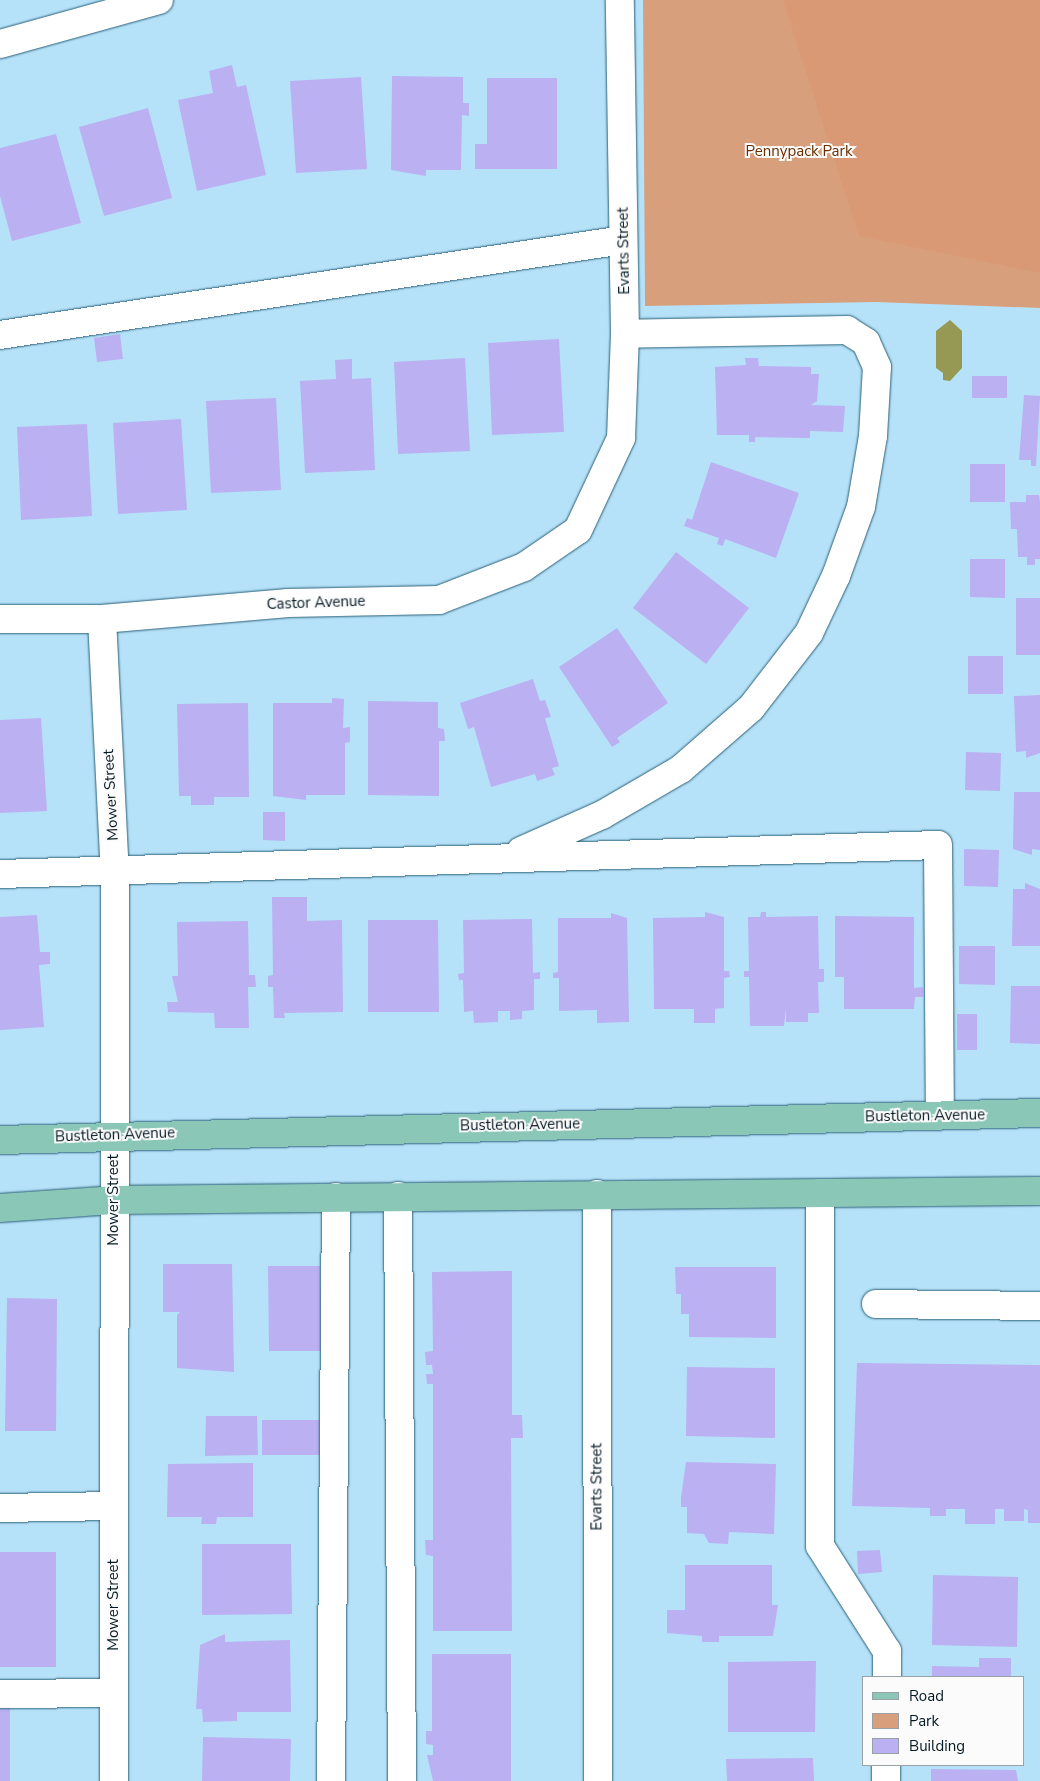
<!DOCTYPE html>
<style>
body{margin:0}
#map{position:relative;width:1040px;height:1781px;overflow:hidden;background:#b6e2f9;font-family:"Nunito Sans",sans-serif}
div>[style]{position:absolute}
.green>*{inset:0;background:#d89f7d}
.forest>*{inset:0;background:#d99974}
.water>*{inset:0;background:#969954}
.building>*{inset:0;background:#bab0f2}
.roads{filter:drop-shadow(0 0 1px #2a6078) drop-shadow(0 0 1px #2a6078)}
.minor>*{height:28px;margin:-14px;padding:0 14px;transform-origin:14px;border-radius:14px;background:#fff}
.major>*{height:28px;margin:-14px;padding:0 14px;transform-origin:14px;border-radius:14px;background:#8bc7b6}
span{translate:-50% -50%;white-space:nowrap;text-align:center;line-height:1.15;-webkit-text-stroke:4px #fbfbfb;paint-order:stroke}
.park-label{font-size:15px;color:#692f00}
.street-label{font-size:15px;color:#041923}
.legend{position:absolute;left:862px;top:1676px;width:162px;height:90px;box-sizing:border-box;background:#fbfbfb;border:1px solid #98a1a5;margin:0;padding:6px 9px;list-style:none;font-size:15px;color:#041923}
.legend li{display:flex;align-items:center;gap:10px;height:25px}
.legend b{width:25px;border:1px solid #98a1a5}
</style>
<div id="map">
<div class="green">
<i style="clip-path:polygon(643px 0,1040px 0,1040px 308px,876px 302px,645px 306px)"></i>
</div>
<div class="forest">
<i style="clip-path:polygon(783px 0,1040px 0,1040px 273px,859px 236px)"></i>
</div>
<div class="water">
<i style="clip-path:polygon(950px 320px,962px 331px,962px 368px,950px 381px,943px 380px,943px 373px,936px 368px,936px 331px)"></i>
</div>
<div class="building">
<i style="clip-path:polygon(232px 65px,237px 87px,246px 85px,266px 175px,197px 191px,178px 100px,213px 93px,209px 71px)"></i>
<i style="clip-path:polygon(392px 76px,463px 77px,463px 103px,469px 103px,469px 116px,462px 115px,461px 170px,426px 170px,426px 176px,391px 170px)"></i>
<i style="clip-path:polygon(361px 77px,367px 169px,296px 173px,290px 81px)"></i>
<i style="clip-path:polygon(487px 78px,557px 78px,557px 169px,475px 169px,475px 144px,487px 144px)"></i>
<i style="clip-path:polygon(148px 108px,172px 198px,104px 216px,79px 127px)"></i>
<i style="clip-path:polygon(56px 134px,81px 223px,12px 241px,0 196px,0 148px)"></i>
<i style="clip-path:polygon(120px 334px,123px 359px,97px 362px,94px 338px)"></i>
<i style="clip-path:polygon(559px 339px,564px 432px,492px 435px,488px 343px)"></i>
<i style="clip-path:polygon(465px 358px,470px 451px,398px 454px,394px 362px)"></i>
<i style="clip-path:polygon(745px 358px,758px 358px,759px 366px,811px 367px,811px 374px,819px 374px,817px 401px,811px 405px,845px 406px,843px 432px,810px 431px,810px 438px,755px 437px,755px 442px,749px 442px,749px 435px,717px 435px,715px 367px,746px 365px)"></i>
<i style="clip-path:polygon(352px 359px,352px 379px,371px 378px,375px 470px,305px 473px,300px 381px,336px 379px,335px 360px)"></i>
<i style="clip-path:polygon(972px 376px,1007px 376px,1007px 398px,972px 398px)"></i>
<i style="clip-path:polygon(1024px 395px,1040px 396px,1036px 466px,1031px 466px,1031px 460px,1019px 460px)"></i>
<i style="clip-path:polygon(276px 398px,281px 490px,211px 493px,206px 401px)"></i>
<i style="clip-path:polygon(181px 419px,187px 510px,118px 514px,113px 423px)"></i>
<i style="clip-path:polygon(87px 424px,92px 516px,21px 520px,17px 427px)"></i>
<i style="clip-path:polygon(711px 462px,799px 493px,776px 558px,725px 539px,723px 546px,717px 544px,719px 538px,684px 526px,687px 518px,692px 520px)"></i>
<i style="clip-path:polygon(970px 464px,1005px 464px,1005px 502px,970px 502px)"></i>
<i style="clip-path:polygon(1026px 495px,1039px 495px,1040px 502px,1040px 559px,1035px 559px,1035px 565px,1027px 565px,1027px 557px,1018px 557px,1017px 529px,1011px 529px,1010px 502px,1026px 502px)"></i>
<i style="clip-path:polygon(676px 552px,749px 608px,706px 664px,633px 608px)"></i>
<i style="clip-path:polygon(970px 559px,1005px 559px,1005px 598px,970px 597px)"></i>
<i style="clip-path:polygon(1016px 598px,1040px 598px,1040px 655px,1016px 655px)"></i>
<i style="clip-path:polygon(617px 628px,668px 703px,617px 738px,620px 742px,612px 747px,559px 667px)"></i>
<i style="clip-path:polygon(968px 656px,1003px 656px,1003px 694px,968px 694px)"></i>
<i style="clip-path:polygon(533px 679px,540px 701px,545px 700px,551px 717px,545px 718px,559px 766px,552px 768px,555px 775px,537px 781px,535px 774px,491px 787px,474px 727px,468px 729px,460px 703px)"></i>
<i style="clip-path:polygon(1040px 695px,1040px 753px,1026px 758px,1026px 751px,1016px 752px,1014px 696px)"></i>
<i style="clip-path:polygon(332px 698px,344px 699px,343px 728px,350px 727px,350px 742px,345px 743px,345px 795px,306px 795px,306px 800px,273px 796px,273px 703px,332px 703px)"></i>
<i style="clip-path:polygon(368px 701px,438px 702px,438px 728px,444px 729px,445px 741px,439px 741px,439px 796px,368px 795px)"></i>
<i style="clip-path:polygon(248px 703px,249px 797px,214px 797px,214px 805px,191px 805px,191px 796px,179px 796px,177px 704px)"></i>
<i style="clip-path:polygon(41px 718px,47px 811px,0 813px,0 720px)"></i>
<i style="clip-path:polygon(966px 752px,1001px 753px,1000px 791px,965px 790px)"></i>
<i style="clip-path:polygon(1014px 792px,1040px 792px,1040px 850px,1032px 849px,1032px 855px,1013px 849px)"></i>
<i style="clip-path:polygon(263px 812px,285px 812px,285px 841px,263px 840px)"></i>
<i style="clip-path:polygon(964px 849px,999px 850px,998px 887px,964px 886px)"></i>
<i style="clip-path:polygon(1025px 883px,1040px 889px,1040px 946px,1012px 946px,1013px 889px,1025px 889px)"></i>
<i style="clip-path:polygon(272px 897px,307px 897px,307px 921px,342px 920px,343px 1012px,284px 1013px,285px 1018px,274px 1018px,273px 987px,268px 987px,268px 976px,273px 975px)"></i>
<i style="clip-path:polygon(705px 912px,724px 917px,724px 971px,729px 971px,730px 977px,724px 978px,724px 1008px,715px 1009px,715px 1023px,694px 1023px,694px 1009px,654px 1009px,653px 918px,705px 917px)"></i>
<i style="clip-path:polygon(761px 912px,766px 912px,766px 917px,818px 916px,819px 969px,824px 969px,824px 982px,818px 982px,819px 1013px,808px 1013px,808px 1022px,786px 1022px,786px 1008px,784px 1026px,750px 1026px,749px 977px,744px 977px,744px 971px,749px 971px,748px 917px,760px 917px)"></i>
<i style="clip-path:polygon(611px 913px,627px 918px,629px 1022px,597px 1023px,597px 1010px,559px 1011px,559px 978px,553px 978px,553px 973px,558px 972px,558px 918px,611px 918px)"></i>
<i style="clip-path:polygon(37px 915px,40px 952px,50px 952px,50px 964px,39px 965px,44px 1027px,0 1030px,0 917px)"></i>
<i style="clip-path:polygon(835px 916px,914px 917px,914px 988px,923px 987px,923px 997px,915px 997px,914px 1009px,844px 1009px,844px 977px,835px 977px)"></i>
<i style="clip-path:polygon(532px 919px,533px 973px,540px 972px,540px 979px,534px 979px,534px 1010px,522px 1011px,522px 1019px,510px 1020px,510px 1011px,498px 1011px,498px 1022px,474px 1023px,473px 1011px,464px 1012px,463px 980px,459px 980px,458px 974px,464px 973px,463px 920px)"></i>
<i style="clip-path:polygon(368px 920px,438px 920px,439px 1012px,368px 1012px)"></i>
<i style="clip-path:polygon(248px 921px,249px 975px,255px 975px,256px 987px,248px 987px,249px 1028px,215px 1028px,214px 1013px,168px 1012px,167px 1002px,178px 1002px,172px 976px,178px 976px,177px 922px)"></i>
<i style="clip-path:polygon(959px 946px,995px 946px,995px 985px,959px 984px)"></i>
<i style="clip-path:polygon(1011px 986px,1040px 986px,1040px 1044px,1010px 1043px)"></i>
<i style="clip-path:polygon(957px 1014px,977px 1014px,977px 1050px,957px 1050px)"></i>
<i style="clip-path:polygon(163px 1264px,232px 1264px,234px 1372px,177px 1368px,177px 1315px,180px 1312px,163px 1312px)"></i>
<i style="clip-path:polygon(268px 1266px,320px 1266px,322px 1351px,269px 1351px)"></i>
<i style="clip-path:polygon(675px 1267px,776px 1267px,776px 1338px,689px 1337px,689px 1314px,681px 1314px,681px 1294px,676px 1294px)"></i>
<i style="clip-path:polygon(512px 1271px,512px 1415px,522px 1415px,523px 1438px,511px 1438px,512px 1631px,433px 1631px,433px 1556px,426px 1555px,425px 1540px,433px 1540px,433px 1384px,427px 1384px,426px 1374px,433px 1374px,432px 1365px,426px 1365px,425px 1352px,433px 1351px,432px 1272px)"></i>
<i style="clip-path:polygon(7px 1298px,57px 1299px,56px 1431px,5px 1431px)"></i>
<i style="clip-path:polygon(857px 1363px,1040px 1365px,1040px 1523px,1028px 1523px,1028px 1510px,1024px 1509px,1024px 1521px,1004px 1521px,1004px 1509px,995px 1509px,995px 1524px,965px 1524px,965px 1509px,946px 1509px,946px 1516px,930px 1516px,930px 1508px,852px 1506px)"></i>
<i style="clip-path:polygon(687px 1367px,775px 1368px,775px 1438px,686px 1436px)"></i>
<i style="clip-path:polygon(206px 1416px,257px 1416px,258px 1455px,205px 1456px)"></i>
<i style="clip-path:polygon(262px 1420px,322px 1420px,321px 1455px,262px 1455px)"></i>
<i style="clip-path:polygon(686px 1462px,776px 1464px,774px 1534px,729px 1532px,728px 1544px,709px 1543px,704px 1534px,687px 1533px,687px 1507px,681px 1507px,681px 1497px)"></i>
<i style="clip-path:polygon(253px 1463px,253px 1517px,217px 1517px,216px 1524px,201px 1524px,202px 1517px,167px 1517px,168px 1464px)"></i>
<i style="clip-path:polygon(202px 1544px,291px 1544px,292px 1614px,202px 1615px)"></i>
<i style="clip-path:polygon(880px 1550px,882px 1572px,858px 1574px,857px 1551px)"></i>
<i style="clip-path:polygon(0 1552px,56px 1552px,56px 1667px,0 1667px)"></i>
<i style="clip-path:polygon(685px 1565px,772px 1565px,772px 1605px,778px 1605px,773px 1636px,719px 1636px,719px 1642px,702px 1642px,702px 1636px,667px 1633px,667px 1610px,685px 1610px)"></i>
<i style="clip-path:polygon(933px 1575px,1018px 1577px,1017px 1647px,932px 1645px)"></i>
<i style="clip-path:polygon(225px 1634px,225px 1642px,290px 1640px,291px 1712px,237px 1712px,237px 1721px,203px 1722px,202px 1709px,196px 1709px,200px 1645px)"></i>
<i style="clip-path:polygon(432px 1654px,511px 1654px,511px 1781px,433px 1781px,427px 1755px,433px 1755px,433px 1745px,426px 1744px,426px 1731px,432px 1731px)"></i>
<i style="clip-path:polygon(979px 1658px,1011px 1658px,1011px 1677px,932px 1677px,932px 1666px,979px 1667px)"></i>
<i style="clip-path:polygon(816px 1661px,815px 1732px,728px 1732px,728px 1662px)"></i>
<i style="clip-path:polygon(0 1707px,10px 1707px,10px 1781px,0 1781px)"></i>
<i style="clip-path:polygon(203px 1737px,291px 1739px,290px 1781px,202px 1781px)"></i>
<i style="clip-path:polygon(813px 1758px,814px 1781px,727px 1781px,726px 1759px)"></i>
<i style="clip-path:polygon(931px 1769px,1016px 1770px,1018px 1781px,931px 1781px)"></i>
</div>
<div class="roads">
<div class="minor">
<i style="left:0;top:44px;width:165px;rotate:-15.5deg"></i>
<i style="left:0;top:335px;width:630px;rotate:-8.67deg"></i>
<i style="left:0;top:619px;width:102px"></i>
<i style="left:102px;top:619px;width:187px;rotate:-4.9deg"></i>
<i style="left:288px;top:603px;width:151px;rotate:-1.1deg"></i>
<i style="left:439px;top:600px;width:91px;rotate:-21.2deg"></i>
<i style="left:524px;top:567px;width:65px;rotate:-34.4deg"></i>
<i style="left:578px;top:530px;width:102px;rotate:-64.9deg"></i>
<i style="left:621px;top:438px;width:104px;rotate:-87.8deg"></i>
<i style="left:625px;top:334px;width:334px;rotate:-90.9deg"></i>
<i style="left:102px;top:619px;width:256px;rotate:87.1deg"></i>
<i style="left:115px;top:875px;width:906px;rotate:90.06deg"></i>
<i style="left:521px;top:851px;width:89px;rotate:-24deg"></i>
<i style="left:602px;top:815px;width:91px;rotate:-30.2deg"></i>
<i style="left:681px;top:769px;width:93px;rotate:-41.1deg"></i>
<i style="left:751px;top:708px;width:95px;rotate:-52.3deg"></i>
<i style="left:809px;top:633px;width:63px;rotate:-64.7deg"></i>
<i style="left:836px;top:576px;width:73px;rotate:-70.1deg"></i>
<i style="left:861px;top:507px;width:72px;rotate:-80.4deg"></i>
<i style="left:873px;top:436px;width:69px;rotate:-86.7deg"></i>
<i style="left:877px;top:367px;width:27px;rotate:-114deg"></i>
<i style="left:866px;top:342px;width:22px;rotate:-148deg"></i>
<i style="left:847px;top:330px;width:222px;rotate:179deg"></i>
<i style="left:0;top:874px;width:938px;rotate:-1.77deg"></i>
<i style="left:938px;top:845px;width:270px;rotate:89.6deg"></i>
<i style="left:820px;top:1193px;width:353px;rotate:90deg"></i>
<i style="left:820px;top:1546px;width:125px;rotate:57.5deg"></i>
<i style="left:887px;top:1651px;width:26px;rotate:90deg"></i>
<i style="left:597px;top:1194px;width:587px;rotate:89.9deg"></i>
<i style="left:398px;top:1196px;width:585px;rotate:89.61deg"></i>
<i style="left:876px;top:1304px;width:164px;rotate:0.7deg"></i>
<i style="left:0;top:1508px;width:114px;rotate:-1deg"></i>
<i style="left:0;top:1694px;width:114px;rotate:-0.5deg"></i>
<i style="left:331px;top:1781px;width:584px;rotate:-89.51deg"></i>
<i style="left:886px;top:1781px;width:16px;rotate:-90deg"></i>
</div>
<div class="major">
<i style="left:0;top:1140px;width:1040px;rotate:-1.49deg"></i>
<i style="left:0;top:1208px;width:113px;rotate:-4deg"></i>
<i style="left:113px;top:1200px;width:927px;rotate:-0.56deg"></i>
</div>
</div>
<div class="park-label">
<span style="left:799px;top:152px">Pennypack Park</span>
</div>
<div class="street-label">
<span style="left:624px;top:251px;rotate:-91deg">Evarts Street</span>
<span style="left:316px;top:603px;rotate:-2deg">Castor Avenue</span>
<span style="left:111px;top:795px;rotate:-93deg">Mower Street</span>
<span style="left:925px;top:1116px;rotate:-1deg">Bustleton Avenue</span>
<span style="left:520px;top:1125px;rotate:-1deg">Bustleton Avenue</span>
<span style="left:115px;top:1135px;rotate:-2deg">Bustleton Avenue</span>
<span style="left:114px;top:1200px;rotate:-90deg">Mower Street</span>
<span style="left:597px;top:1487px;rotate:-90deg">Evarts Street</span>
<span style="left:114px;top:1605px;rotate:-90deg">Mower Street</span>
</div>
<ul class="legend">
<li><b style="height:6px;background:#8bc7b6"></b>Road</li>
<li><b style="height:14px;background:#d89f7d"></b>Park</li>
<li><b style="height:14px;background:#bab0f2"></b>Building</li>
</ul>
</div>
